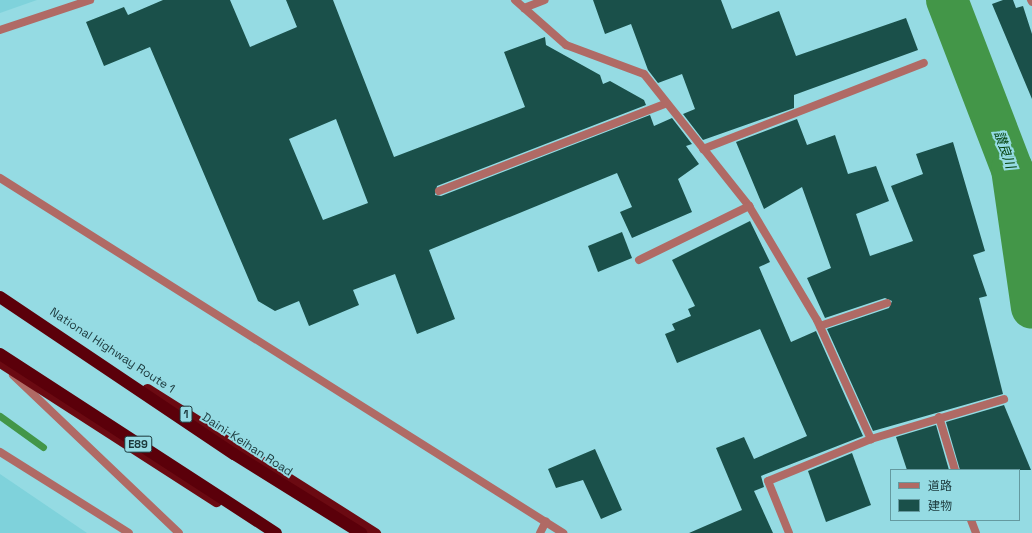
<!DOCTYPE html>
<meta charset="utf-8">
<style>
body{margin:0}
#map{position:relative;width:1032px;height:533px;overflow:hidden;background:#95dbe3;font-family:"Space Grotesk","Noto Sans JP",sans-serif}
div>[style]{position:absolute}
.built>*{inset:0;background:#7fd2db}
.stream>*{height:7px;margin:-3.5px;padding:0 3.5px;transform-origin:3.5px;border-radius:3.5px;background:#439648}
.river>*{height:42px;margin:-21px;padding:0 21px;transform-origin:21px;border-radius:21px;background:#439648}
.building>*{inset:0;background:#1a504a}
.service>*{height:8px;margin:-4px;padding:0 4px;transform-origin:4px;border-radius:4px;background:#b06a65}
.minor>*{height:8px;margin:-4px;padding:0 4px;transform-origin:4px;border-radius:4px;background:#b06a65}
.tertiary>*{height:8px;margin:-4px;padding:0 4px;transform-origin:4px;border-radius:4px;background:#b06a65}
.trunk>*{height:11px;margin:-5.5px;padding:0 5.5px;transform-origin:5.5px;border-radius:5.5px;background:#6b0a12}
.motorway>*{height:12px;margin:-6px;padding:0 6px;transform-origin:6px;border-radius:6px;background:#5b000a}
span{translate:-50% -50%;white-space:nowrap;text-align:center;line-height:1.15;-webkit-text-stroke:4px #95dbe3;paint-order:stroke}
.shield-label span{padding:1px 3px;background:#95dbe3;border:1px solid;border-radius:3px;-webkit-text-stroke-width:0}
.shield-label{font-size:11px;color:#1b383b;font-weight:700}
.street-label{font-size:12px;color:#1b383b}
.water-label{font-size:13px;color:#04430d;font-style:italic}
.legend{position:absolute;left:890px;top:469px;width:130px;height:52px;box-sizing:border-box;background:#95dbe3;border:1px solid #649aa0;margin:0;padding:5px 7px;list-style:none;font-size:12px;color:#1b383b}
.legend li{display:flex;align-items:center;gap:8px;height:20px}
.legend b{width:20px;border:1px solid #649aa0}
</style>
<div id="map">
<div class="built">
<i style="clip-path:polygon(0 0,37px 0,0 13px)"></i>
<i style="clip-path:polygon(0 474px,87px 533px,0 533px)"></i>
</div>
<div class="stream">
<i style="left:0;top:416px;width:53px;rotate:35.8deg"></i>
</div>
<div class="river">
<i style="left:947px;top:0;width:181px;rotate:69deg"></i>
<i style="left:1012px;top:169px;width:140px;rotate:81.8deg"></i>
</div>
<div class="building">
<i style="clip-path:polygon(evenodd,163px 0,230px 0,250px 47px,297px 27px,286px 0,333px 0,394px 157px,525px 107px,504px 52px,545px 37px,546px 45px,600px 75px,603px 84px,610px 81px,644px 100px,646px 105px,437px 186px,435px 195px,441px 196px,650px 115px,654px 126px,672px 118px,692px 144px,686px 146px,699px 164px,678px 179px,692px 212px,632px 238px,620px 212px,632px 207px,617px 173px,429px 250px,455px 319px,417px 334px,395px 274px,353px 290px,359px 305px,309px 326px,299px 301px,275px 311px,258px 301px,150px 47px,104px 66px,86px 22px,124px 7px,128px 15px,163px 0,336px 119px,368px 203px,323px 220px,289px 139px,336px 119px)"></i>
<i style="clip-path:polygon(593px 0,721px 0,732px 29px,779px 11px,796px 56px,906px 18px,918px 50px,794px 95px,794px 108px,703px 140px,683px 114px,695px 109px,682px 74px,658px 83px,648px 70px,631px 24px,605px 34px)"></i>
<i style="clip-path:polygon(1003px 0,1013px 0,1016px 8px,1023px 6px,1032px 34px,1032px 99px,992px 4px)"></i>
<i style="clip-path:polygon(797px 119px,807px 145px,835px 135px,848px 174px,876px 166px,889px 201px,856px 214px,870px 256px,913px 241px,891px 186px,923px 174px,916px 154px,953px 142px,985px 251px,973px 255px,987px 296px,979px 298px,1003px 394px,873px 431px,827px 329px,889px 308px,892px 301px,885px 298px,825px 318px,807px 278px,831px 268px,802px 187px,764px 209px,736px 142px)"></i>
<i style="clip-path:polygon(750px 221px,770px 262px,759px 267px,791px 342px,816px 331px,863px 436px,761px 476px,764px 487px,754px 491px,773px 533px,689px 533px,742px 510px,716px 448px,744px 437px,754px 459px,807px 436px,760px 329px,677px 363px,665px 334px,675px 330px,672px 324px,691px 316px,688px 309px,695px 306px,672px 260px)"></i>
<i style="clip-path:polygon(622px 232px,632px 258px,598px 272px,588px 246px)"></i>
<i style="clip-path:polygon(1004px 405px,1031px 470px,960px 470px,946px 422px)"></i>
<i style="clip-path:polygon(936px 425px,949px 470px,907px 470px,896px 437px)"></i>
<i style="clip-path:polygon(595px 449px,622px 510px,601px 519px,583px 480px,556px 488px,548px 469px)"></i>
<i style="clip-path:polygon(852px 453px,871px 505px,826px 522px,808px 471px)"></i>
</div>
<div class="service">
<i style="left:1031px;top:0;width:2px;rotate:63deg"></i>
<i style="left:524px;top:8px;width:22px;rotate:-21deg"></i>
<i style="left:703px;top:149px;width:237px;rotate:-21.3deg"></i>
<i style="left:439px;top:191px;width:244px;rotate:-21.1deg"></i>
<i style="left:820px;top:326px;width:71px;rotate:-18.9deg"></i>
</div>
<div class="minor">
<i style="left:515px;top:0;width:68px;rotate:41.4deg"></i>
<i style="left:566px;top:45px;width:83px;rotate:20.4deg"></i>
<i style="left:644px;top:74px;width:169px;rotate:51.5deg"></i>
<i style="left:749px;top:206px;width:133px;rotate:59.2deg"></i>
<i style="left:817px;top:320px;width:131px;rotate:65.6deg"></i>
<i style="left:871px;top:439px;width:111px;rotate:157.8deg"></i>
<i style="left:768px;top:481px;width:56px;rotate:68deg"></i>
<i style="left:0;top:178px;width:666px;rotate:32.23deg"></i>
<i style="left:639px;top:260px;width:123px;rotate:-26.1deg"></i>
<i style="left:13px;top:375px;width:229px;rotate:43.6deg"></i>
<i style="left:939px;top:417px;width:55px;rotate:73.2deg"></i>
<i style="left:871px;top:439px;width:139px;rotate:-16.7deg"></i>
<i style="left:0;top:452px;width:152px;rotate:32.1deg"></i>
<i style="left:971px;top:520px;width:14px;rotate:69deg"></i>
<i style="left:540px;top:533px;width:13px;rotate:-63deg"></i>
</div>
<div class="tertiary">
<i style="left:0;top:30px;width:95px;rotate:-18.4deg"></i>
</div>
<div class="trunk">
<i style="left:0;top:362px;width:257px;rotate:32.8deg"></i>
<i style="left:147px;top:389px;width:270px;rotate:32.3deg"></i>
</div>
<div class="motorway">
<i style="left:0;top:297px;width:282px;rotate:33.9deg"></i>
<i style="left:234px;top:454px;width:150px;rotate:31.9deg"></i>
<i style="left:0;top:354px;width:329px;rotate:33deg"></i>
</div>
<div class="shield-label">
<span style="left:186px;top:414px">1</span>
<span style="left:138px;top:444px">E89</span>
</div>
<div class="street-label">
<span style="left:112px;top:351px;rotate:33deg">National Highway Route 1</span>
<span style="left:247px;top:445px;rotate:33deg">Daini-Keihan Road</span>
</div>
<div class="water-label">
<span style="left:1004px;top:150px;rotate:71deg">讃良川</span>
</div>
<ul class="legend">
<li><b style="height:5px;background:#b06a65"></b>道路</li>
<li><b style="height:11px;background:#1a504a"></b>建物</li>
</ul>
</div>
